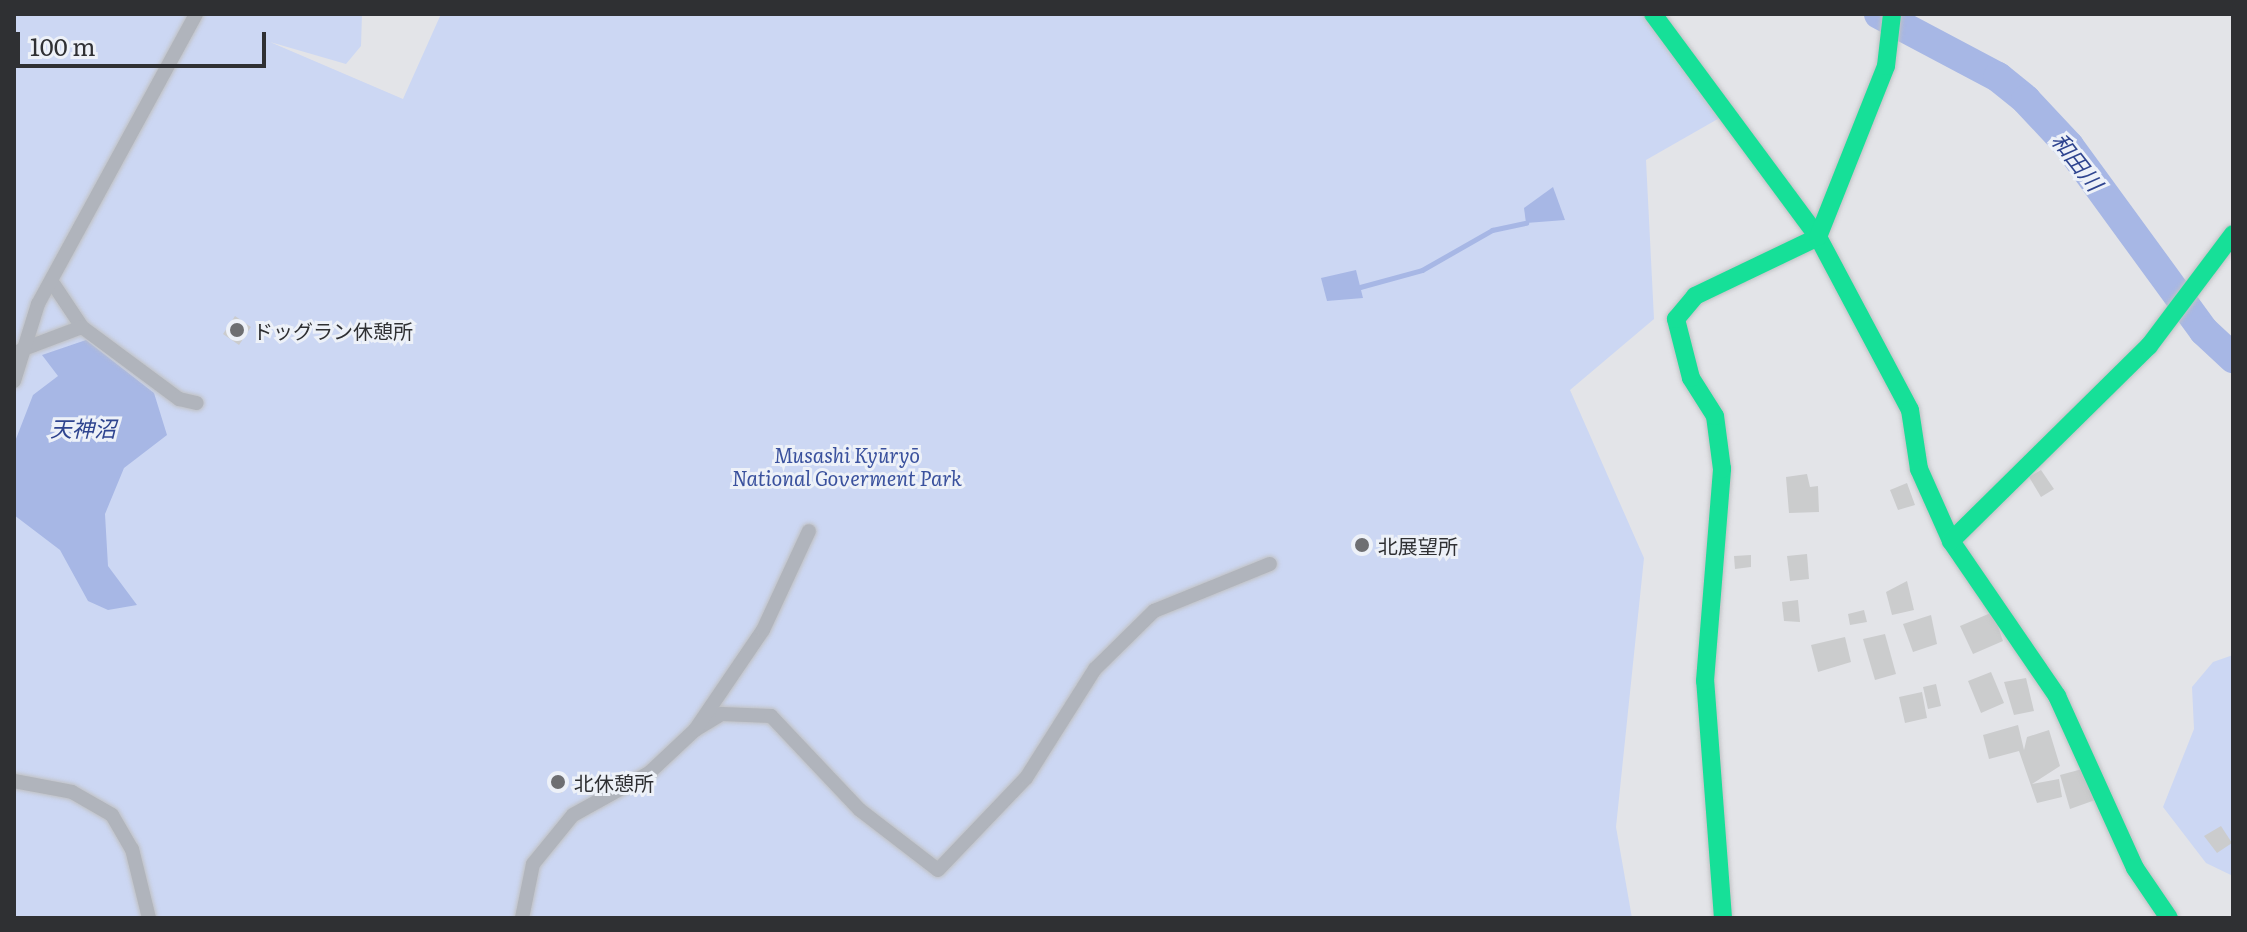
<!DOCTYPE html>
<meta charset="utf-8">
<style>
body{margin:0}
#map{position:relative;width:2247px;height:932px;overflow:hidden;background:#e3e4e8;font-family:Literata,"Noto Sans JP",serif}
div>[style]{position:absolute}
.green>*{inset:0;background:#ccd7f3}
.water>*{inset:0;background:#a7b7e5}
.stream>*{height:5px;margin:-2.5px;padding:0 2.5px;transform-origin:2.5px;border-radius:2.5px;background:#a7b7e5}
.river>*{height:30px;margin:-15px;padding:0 15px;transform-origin:15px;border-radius:15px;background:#a7b7e5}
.building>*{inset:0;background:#cbcccd}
.roads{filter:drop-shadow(0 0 2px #c0c1c3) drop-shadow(0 0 2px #c0c1c3)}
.street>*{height:14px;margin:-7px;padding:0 7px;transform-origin:7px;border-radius:7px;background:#b0b4bc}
.fast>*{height:18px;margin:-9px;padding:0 9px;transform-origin:9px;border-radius:9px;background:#16e098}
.dots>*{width:22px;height:22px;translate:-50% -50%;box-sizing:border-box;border:4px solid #edf1f8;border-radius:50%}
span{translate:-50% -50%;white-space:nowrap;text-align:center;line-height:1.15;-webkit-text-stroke:6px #edf1f8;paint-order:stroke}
.poi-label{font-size:20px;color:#2f3033}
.left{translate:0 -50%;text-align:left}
.park-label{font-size:20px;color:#3a519d;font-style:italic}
.water-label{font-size:22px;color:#2e448f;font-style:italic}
.frame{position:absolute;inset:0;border:16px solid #2f3033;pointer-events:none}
.scale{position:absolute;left:16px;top:32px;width:250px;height:36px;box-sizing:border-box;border:4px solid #2f3033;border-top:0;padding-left:10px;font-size:24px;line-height:28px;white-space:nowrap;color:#2f3033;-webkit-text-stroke:6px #edf1f8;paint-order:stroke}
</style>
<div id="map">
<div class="green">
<i style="clip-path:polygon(14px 14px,362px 14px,361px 46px,346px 64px,270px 42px,403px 99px,441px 14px,1646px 14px,1723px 116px,1646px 160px,1654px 319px,1570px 390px,1644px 558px,1616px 827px,1632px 918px,14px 918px)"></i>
<i style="clip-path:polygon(2233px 655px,2233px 876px,2206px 863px,2163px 807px,2194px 729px,2192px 687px,2213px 662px)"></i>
</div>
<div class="water">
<i style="clip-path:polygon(1553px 187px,1565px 220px,1526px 223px,1524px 208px)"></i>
<i style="clip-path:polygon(1356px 270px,1363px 298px,1327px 301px,1321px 278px)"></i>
<i style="clip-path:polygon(86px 340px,154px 393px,167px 435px,124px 468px,105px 514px,108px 566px,137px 605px,108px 610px,88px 601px,60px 550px,14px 515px,14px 444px,33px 395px,58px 376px,42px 355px)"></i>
</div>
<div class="stream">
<i style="left:1360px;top:287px;width:64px;rotate:-15.3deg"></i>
<i style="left:1422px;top:270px;width:81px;rotate:-29.7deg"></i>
<i style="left:1492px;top:230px;width:35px;rotate:-12deg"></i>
</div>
<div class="river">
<i style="left:1879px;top:14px;width:135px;rotate:27.9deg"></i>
<i style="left:1998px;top:77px;width:36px;rotate:39deg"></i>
<i style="left:2026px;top:100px;width:63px;rotate:46.9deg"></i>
<i style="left:2069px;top:146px;width:229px;rotate:53.9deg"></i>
<i style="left:2204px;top:331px;width:40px;rotate:43deg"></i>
</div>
<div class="building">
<i style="clip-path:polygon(235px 316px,251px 327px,239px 345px,223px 334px)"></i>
<i style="clip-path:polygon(2041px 470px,2054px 489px,2041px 497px,2029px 477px)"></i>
<i style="clip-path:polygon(1807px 474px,1810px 487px,1818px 486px,1819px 512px,1789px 513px,1786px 477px)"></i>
<i style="clip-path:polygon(1907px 483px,1915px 505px,1898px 510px,1890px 490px)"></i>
<i style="clip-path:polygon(1807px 554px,1809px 579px,1790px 581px,1787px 556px)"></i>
<i style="clip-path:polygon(1751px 555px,1751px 567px,1735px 569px,1734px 556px)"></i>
<i style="clip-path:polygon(1907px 581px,1914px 610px,1892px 615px,1886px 592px)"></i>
<i style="clip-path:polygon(1798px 600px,1800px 622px,1784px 621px,1782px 602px)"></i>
<i style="clip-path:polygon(1864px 610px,1867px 622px,1850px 625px,1848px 614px)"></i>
<i style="clip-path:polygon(1993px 612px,2003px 641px,1973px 654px,1960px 626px)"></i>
<i style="clip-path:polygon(1931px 615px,1937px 644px,1913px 652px,1903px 624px)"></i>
<i style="clip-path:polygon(1885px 634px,1896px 674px,1875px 680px,1863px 639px)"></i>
<i style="clip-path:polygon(1845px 637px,1851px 662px,1818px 672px,1811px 645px)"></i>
<i style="clip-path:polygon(1991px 672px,2004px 703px,1981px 713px,1968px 681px)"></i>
<i style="clip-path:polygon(2026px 678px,2034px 711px,2014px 715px,2004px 682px)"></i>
<i style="clip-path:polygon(1936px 684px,1941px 706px,1928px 709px,1923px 687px)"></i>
<i style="clip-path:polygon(1922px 692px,1927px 718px,1905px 723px,1899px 697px)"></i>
<i style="clip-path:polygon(2018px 725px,2024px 750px,2027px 737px,2049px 730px,2060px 766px,2032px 784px,2059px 779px,2062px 797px,2037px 803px,2019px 751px,1989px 759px,1983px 735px)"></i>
<i style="clip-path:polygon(2086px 768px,2098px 799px,2070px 809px,2060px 775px)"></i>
<i style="clip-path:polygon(553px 772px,567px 775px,562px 793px,549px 789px)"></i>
<i style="clip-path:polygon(2221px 826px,2232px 843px,2217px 853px,2204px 836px)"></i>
</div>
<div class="roads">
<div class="street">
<i style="left:54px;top:285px;width:50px;rotate:56.3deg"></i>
<i style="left:82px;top:327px;width:121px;rotate:36.6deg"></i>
<i style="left:179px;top:399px;width:18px;rotate:13deg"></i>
<i style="left:21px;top:350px;width:65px;rotate:-20.7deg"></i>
<i style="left:14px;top:381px;width:81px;rotate:-72.7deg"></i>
<i style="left:38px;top:304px;width:330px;rotate:-61.4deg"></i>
<i style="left:695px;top:730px;width:31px;rotate:-31deg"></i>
<i style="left:722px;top:714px;width:49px;rotate:2.3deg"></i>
<i style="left:771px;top:716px;width:129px;rotate:46.6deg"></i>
<i style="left:860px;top:810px;width:98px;rotate:37.6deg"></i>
<i style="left:938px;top:870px;width:127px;rotate:-46.3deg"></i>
<i style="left:1026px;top:778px;width:129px;rotate:-57.7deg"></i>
<i style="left:1095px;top:669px;width:83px;rotate:-44.5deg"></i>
<i style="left:1154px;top:611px;width:125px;rotate:-22.1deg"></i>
<i style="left:14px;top:781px;width:59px;rotate:10.7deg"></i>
<i style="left:72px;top:792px;width:46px;rotate:29.9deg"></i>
<i style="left:112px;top:815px;width:39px;rotate:60deg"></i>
<i style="left:132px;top:849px;width:71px;rotate:76.2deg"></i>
<i style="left:522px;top:918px;width:55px;rotate:-78.5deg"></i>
<i style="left:533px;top:864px;width:63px;rotate:-50.8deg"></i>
<i style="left:573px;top:815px;width:87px;rotate:-28.9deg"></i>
<i style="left:649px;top:773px;width:63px;rotate:-43.1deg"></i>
<i style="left:695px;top:730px;width:121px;rotate:-55.8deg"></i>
<i style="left:763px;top:630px;width:109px;rotate:-65.1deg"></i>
</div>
<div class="fast">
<i style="left:1653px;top:14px;width:277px;rotate:53.5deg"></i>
<i style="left:1818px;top:237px;width:196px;rotate:62deg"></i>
<i style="left:1910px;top:410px;width:60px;rotate:81.3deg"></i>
<i style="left:1919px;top:469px;width:79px;rotate:66deg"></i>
<i style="left:1951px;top:541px;width:188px;rotate:55.6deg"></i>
<i style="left:2057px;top:696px;width:189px;rotate:65.6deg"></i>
<i style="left:2135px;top:868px;width:60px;rotate:55.8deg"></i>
<i style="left:1951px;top:541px;width:278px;rotate:-44.6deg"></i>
<i style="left:2149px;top:346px;width:140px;rotate:-53.1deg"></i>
<i style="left:1723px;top:918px;width:238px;rotate:-94.3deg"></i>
<i style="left:1705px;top:681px;width:213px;rotate:-85.4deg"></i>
<i style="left:1722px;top:469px;width:53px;rotate:-97.5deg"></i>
<i style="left:1715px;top:416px;width:45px;rotate:-122.3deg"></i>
<i style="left:1691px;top:378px;width:61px;rotate:-104.3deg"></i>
<i style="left:1676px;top:319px;width:30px;rotate:-50deg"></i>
<i style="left:1695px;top:296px;width:136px;rotate:-25.6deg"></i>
<i style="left:1818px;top:237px;width:184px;rotate:-68.3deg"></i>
<i style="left:1886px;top:66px;width:52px;rotate:-83.4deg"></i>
</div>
</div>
<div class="dots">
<i style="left:237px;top:330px;background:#6e6f72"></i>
<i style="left:1362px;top:545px;background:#6e6f72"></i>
<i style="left:558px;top:782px;background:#6e6f72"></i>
</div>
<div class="poi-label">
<span class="left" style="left:253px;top:330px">ドッグラン休憩所</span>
<span class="left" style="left:1378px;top:545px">北展望所</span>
<span class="left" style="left:574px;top:782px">北休憩所</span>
</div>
<div class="park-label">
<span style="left:847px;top:466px">Musashi Kyūryō<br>National Goverment Park</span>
</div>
<div class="water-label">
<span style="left:2078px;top:161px;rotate:52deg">和田川</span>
<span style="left:83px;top:428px">天神沼</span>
</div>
<div class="frame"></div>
<div class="scale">100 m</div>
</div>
